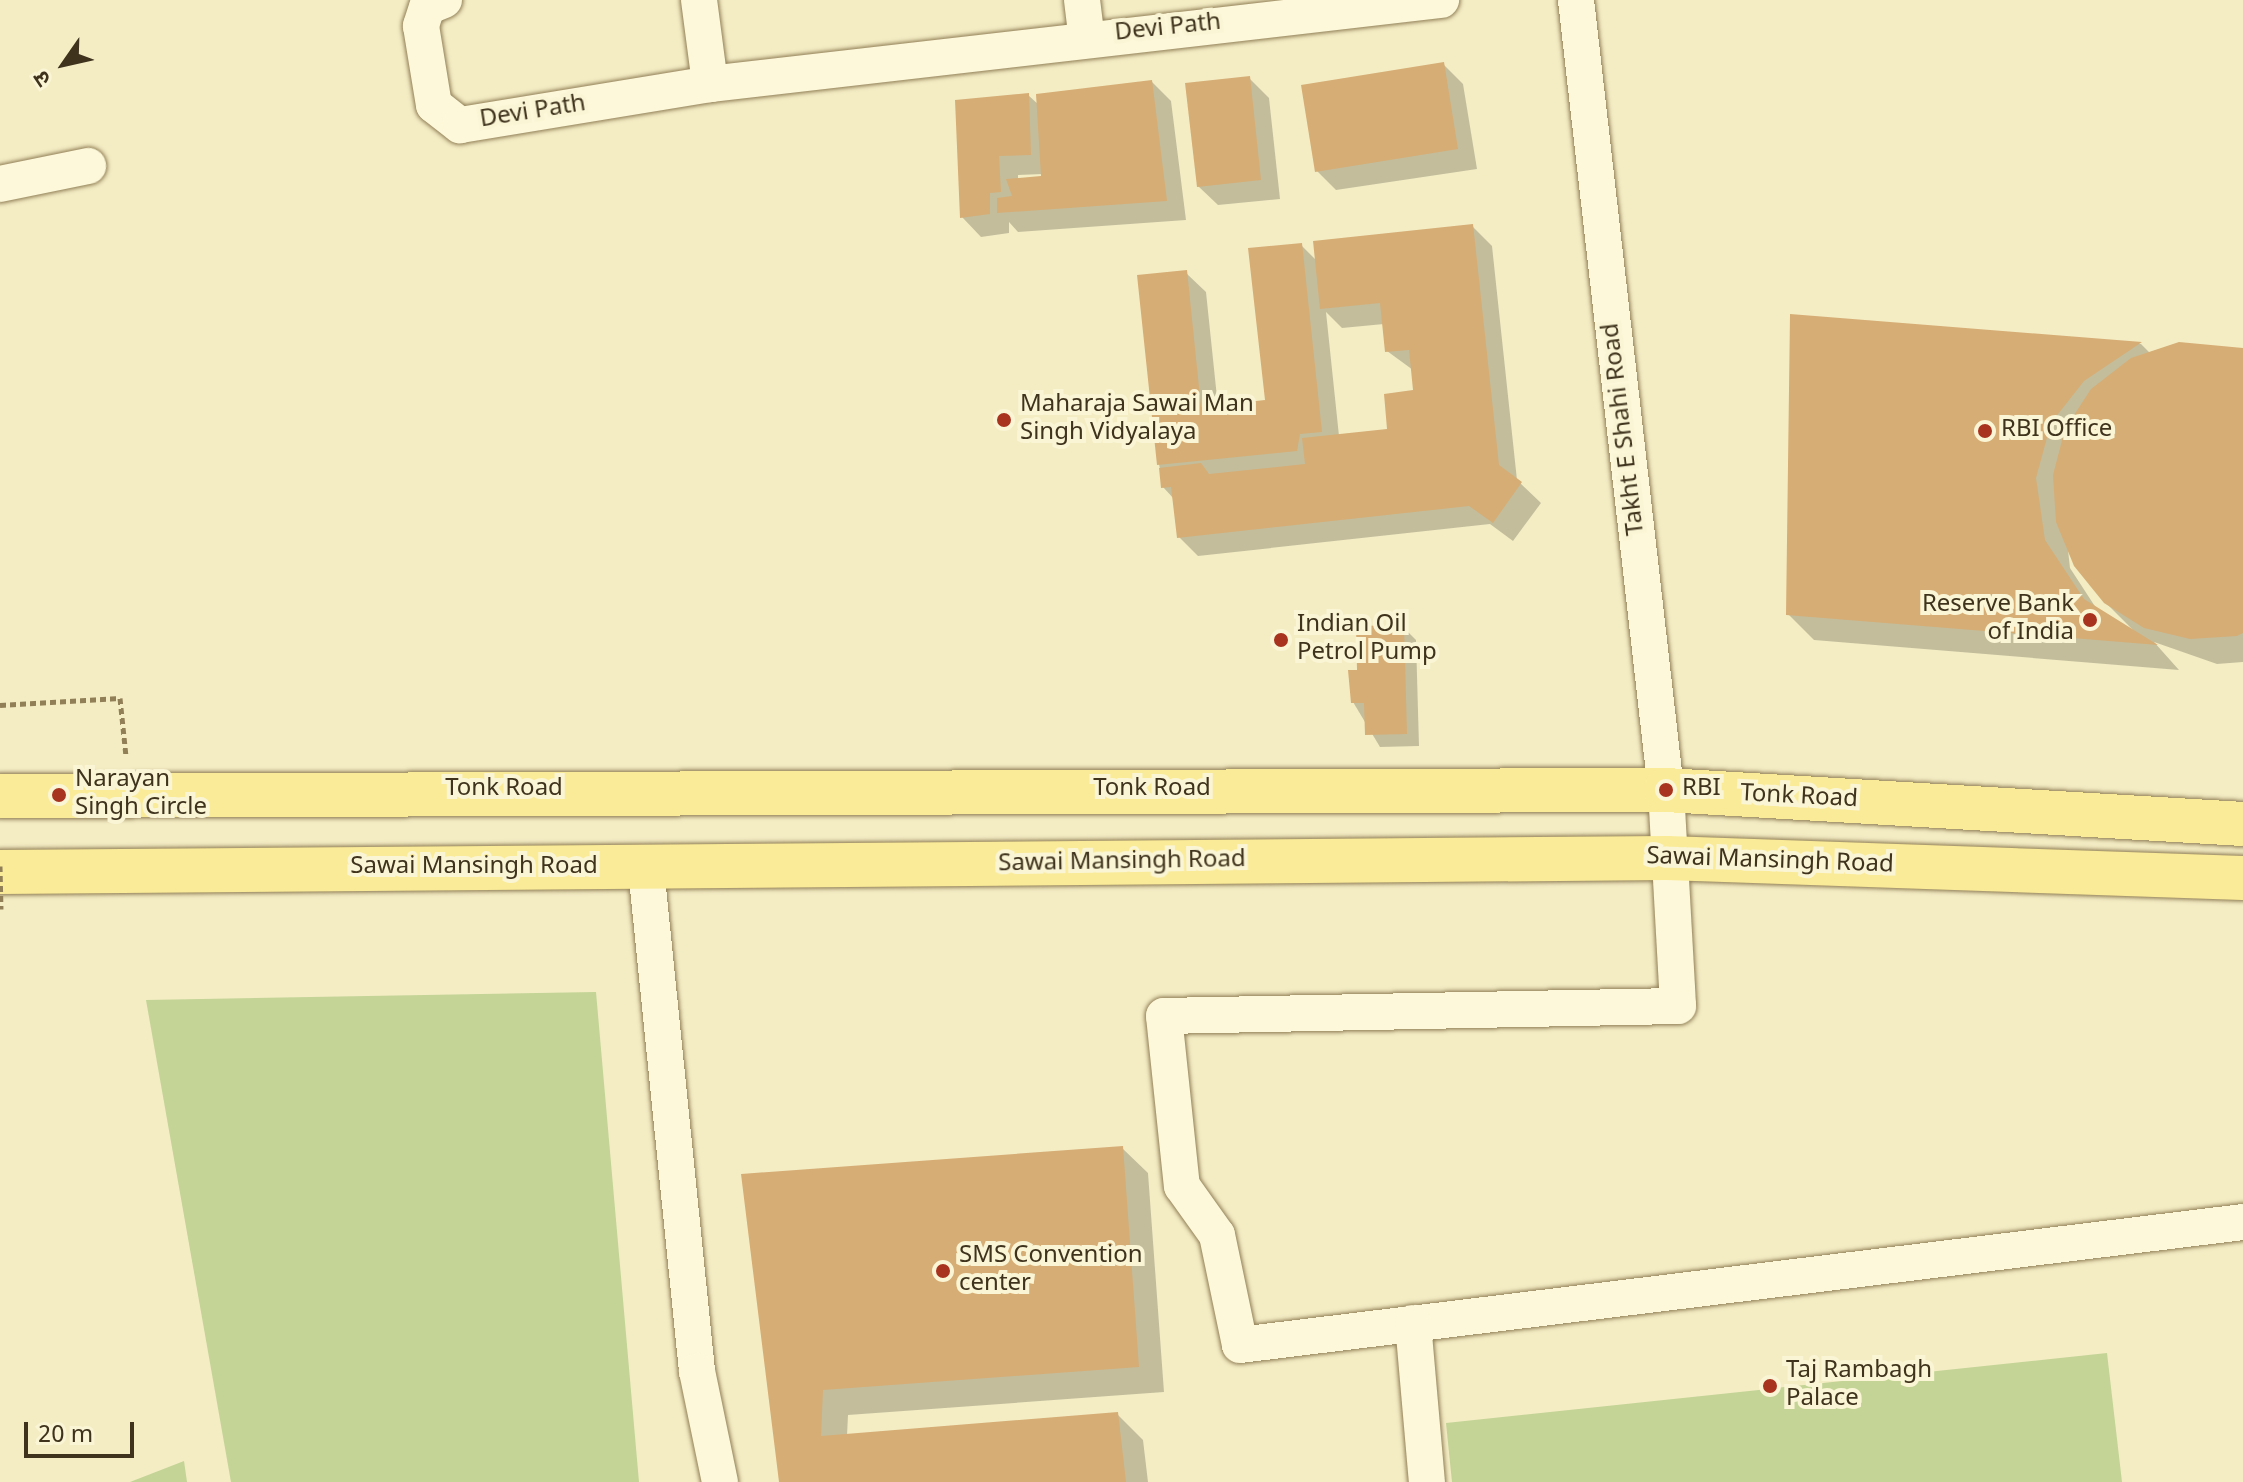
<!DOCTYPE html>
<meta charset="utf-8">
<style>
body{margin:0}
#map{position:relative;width:2243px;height:1482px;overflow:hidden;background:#f4edc4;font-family:Georgia,"Noto Sans Devanagari",serif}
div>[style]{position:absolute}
.green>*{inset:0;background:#c3d496}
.shadow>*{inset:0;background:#0003}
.building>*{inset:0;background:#d6ad75}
.path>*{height:5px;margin-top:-2.5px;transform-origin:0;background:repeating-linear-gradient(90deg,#917f57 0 6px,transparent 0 10px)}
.roads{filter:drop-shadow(0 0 2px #917f57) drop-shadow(0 0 2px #917f57)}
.minor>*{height:36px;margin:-18px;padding:0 18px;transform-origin:18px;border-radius:18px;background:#fdf8d9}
.major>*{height:44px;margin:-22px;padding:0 22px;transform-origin:22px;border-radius:22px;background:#faeb98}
.path-bridge>*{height:5px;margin-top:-2.5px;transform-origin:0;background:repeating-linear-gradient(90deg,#917f57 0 6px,transparent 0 10px)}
.dots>*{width:22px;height:22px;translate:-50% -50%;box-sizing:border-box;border:4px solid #faf5d5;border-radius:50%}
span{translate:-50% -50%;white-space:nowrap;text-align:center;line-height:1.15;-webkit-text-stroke:8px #faf5d5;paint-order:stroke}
.street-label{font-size:24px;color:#3f331d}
.poi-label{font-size:24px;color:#3f331d}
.left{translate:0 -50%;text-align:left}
.right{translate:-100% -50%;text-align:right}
.north{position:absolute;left:24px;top:24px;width:80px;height:80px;-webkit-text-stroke:6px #faf5d5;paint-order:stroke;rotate:236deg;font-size:22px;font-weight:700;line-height:32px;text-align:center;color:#3f331d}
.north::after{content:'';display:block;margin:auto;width:28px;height:36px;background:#3f331d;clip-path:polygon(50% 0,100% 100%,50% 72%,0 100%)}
.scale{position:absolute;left:24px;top:1422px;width:110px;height:36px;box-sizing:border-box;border:4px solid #3f331d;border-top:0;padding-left:10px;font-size:24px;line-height:28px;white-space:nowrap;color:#3f331d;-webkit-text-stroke:6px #faf5d5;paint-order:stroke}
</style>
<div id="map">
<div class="green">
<i style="clip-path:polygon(596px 992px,639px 1482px,231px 1482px,146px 1000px)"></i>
<i style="clip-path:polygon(2107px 1353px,2122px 1482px,1452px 1482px,1446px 1423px)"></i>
<i style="clip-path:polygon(184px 1461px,187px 1482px,130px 1482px)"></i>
</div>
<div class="shadow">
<i style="clip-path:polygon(1443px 64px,1463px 84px,1477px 169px,1336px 190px,1317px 171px)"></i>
<i style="clip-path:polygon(1249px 78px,1269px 98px,1280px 199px,1218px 205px,1198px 186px)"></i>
<i style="clip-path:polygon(evenodd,1152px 82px,1171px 101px,1186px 220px,1018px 232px,1009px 222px,1009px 233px,981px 237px,962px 217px,1028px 95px,1039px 105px,1152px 82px,1043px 174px,1043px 178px,1018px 180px,1018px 175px,1043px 174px)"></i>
<i style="clip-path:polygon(evenodd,1472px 226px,1492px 246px,1517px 480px,1541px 503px,1513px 541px,1490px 524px,1198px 556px,1179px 537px,1174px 499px,1163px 487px,1159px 464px,1186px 273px,1206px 292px,1218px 407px,1267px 402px,1301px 245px,1317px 261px,1472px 226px,1326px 312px,1342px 328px,1384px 324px,1387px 351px,1413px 370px,1415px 392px,1390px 431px,1339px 436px,1326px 312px)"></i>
<i style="clip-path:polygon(evenodd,1792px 317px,2141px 344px,2150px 353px,2179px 344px,2243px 350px,2243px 662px,2217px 664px,2154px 642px,2179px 670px,1814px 640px,1788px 614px,1792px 317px,2068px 550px,2105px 602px,2135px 632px,2098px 611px,2070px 568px,2068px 550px)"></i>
<i style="clip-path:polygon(1403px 627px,1416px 640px,1419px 746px,1380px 747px,1353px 702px,1359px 671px)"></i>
<i style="clip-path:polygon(1122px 1148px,1148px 1173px,1164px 1392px,848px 1415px,847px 1436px,1117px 1414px,1143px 1440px,1148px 1482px,781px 1482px,744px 1176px)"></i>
</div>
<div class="building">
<i style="clip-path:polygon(1444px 62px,1458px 149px,1315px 172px,1301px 85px)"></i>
<i style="clip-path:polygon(1250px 76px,1261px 180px,1197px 187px,1185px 83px)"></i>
<i style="clip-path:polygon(1152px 80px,1167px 201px,997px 213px,997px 198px,1012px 196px,1006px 179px,1041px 176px,1036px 94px)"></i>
<i style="clip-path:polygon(1029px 93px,1031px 155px,999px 156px,1001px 192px,990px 193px,990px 214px,960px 218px,955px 100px)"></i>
<i style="clip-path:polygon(1473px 224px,1499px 465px,1522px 482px,1493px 523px,1469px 506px,1177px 538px,1171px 487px,1161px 488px,1159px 468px,1201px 463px,1209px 474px,1305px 464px,1302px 438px,1387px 429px,1384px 394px,1413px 390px,1409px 350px,1385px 352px,1380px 303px,1320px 309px,1313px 241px)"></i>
<i style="clip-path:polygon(1302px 243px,1322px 432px,1300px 434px,1297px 451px,1157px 465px,1137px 275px,1187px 270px,1201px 407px,1265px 400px,1248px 248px)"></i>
<i style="clip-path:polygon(1790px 314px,2142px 342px,2084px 381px,2051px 423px,2036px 478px,2045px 540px,2084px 599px,2158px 645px,1786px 615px)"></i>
<i style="clip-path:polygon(2179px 342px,2243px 348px,2243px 633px,2237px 636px,2190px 639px,2144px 628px,2104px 603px,2074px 566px,2056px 522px,2053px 475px,2065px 429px,2091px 389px,2131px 358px)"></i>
<i style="clip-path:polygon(1404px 625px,1407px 734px,1365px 735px,1364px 703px,1351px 703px,1348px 670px,1357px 670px,1356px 626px)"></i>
<i style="clip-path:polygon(1123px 1146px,1139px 1367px,823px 1390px,821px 1436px,1118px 1412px,1126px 1482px,779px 1482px,741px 1174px)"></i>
</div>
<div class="path">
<i style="left:0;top:705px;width:120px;rotate:-3.3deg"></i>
<i style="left:120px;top:698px;width:58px;rotate:84.1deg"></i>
</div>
<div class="roads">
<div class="minor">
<i style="left:444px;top:0;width:18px;rotate:158deg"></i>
<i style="left:427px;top:7px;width:20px;rotate:108deg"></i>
<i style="left:421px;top:26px;width:80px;rotate:80.7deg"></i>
<i style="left:434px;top:105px;width:33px;rotate:38deg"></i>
<i style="left:460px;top:125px;width:253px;rotate:-9.3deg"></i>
<i style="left:710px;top:84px;width:736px;rotate:-6.56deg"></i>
<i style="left:699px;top:0;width:85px;rotate:82.5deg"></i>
<i style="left:1082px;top:0;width:38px;rotate:83deg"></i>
<i style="left:1576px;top:0;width:795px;rotate:83.5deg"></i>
<i style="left:1666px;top:790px;width:216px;rotate:86.8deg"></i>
<i style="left:1678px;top:1006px;width:514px;rotate:178.89deg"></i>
<i style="left:1164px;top:1016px;width:171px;rotate:84deg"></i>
<i style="left:1182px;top:1186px;width:60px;rotate:54.5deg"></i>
<i style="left:1217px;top:1235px;width:112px;rotate:78.2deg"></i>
<i style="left:1240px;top:1345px;width:1011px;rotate:-6.99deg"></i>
<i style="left:0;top:184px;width:90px;rotate:-11.6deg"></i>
<i style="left:646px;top:868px;width:506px;rotate:84.21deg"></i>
<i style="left:697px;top:1371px;width:113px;rotate:78.3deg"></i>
<i style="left:1413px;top:1323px;width:160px;rotate:85deg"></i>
</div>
<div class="major">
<i style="left:0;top:796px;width:1666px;rotate:-0.21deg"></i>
<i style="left:1666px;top:790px;width:578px;rotate:3.37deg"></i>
<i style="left:0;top:872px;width:1667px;rotate:-0.48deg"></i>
<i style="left:1667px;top:858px;width:576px;rotate:1.99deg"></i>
</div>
</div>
<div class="path-bridge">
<i style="left:0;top:866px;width:43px;rotate:88.7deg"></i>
</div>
<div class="dots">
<i style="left:1004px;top:420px;background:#a83420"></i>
<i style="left:1985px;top:431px;background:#a83420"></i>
<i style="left:2090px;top:620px;background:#a83420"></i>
<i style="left:1281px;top:640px;background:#a83420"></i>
<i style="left:1666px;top:790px;background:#a83420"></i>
<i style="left:59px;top:795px;background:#a83420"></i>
<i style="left:943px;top:1271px;background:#a83420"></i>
<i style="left:1770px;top:1386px;background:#a83420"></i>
</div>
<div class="street-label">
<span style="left:1168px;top:29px;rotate:-6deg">Devi Path</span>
<span style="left:533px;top:113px;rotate:-9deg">Devi Path</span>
<span style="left:1625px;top:429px;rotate:-97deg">Takht E Shahi Road</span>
<span style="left:504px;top:790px">Tonk Road</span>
<span style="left:1152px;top:790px">Tonk Road</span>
<span style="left:1799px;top:798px;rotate:3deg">Tonk Road</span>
<span style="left:1770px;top:862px;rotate:2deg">Sawai Mansingh Road</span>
<span style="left:1122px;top:863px;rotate:-1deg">Sawai Mansingh Road</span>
<span style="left:474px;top:868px">Sawai Mansingh Road</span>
</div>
<div class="poi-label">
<span class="left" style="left:1020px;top:420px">Maharaja Sawai Man<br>Singh Vidyalaya</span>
<span class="left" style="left:2001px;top:431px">RBI Office</span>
<span class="right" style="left:2074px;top:620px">Reserve Bank<br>of India</span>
<span class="left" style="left:1297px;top:640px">Indian Oil<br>Petrol Pump</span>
<span class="left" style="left:75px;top:795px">Narayan<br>Singh Circle</span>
<span class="left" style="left:1682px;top:790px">RBI</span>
<span class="left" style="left:959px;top:1271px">SMS Convention<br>center</span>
<span class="left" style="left:1786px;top:1386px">Taj Rambagh<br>Palace</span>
</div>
<div class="north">उ</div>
<div class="scale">20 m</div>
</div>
